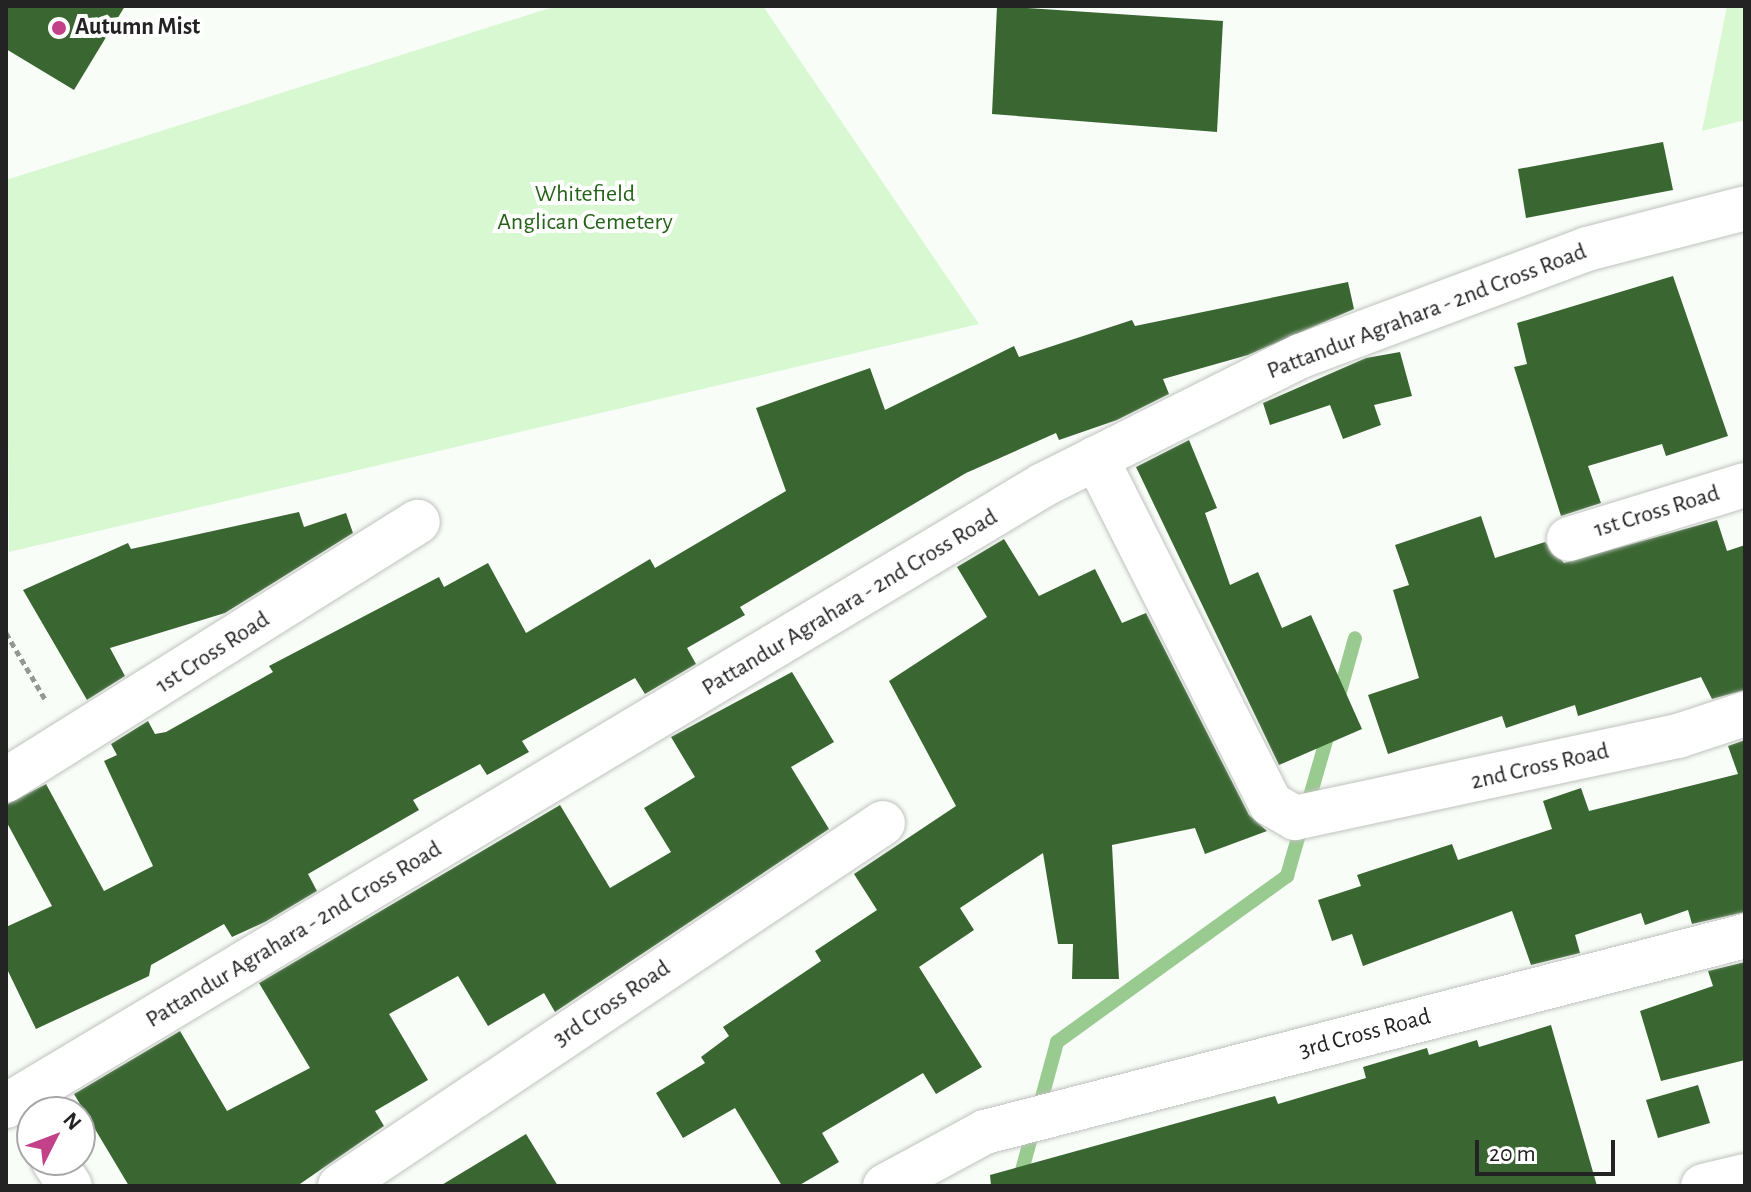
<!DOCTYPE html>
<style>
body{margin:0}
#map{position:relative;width:1751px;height:1192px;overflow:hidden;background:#f9fdf8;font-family:"Alegreya Sans",sans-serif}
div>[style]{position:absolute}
.green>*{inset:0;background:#d8f8d2}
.stream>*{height:14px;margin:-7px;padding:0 7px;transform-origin:7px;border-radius:7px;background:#99ca90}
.building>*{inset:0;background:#3a6632}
.path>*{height:5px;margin-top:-2.5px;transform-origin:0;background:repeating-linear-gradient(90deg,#949793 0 6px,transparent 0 10px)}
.roads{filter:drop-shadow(0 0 2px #bfc2be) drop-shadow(0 0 2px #bfc2be)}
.minor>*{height:44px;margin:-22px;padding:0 22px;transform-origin:22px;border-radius:22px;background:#fff}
.dots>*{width:22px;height:22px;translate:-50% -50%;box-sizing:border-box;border:4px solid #fff;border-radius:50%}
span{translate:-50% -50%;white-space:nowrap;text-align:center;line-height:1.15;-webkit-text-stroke:8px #fff;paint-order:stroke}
.poi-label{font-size:24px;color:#222322;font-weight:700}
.left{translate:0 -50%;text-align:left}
.park-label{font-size:24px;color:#256318}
.street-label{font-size:24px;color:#222322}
.frame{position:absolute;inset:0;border:8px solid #222322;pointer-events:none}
.north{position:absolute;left:16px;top:1096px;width:80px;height:80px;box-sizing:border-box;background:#fff;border:2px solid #a7a7a7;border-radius:50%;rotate:48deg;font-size:22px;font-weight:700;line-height:32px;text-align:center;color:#222322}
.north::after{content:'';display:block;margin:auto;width:28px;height:36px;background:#c34188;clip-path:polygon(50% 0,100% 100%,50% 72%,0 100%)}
.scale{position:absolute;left:1475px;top:1140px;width:140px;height:36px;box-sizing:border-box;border:4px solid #222322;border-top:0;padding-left:10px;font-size:24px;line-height:28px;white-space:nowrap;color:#222322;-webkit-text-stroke:6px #fff;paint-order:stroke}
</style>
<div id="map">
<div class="green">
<i style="clip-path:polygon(556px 6px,763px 6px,979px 324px,9px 552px,6px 180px)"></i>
<i style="clip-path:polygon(1727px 6px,1745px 6px,1745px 120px,1702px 131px)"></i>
</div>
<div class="stream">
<i style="left:1338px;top:699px;width:63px;rotate:-74.4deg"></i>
<i style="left:1025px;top:1186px;width:13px;rotate:-108deg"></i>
<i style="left:1021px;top:1174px;width:137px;rotate:-74.7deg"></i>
<i style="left:1057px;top:1042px;width:284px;rotate:-35.8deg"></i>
<i style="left:1287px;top:876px;width:155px;rotate:-73.9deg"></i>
</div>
<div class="building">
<i style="clip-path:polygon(6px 6px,125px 6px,74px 90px,6px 49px)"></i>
<i style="clip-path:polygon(997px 6px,1223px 21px,1217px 132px,992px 114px)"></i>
<i style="clip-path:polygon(1663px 142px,1673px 190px,1526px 218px,1518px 169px)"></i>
<i style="clip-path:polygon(1673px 276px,1728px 436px,1666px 456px,1662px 444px,1588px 466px,1601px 503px,1561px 516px,1514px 367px,1527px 364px,1517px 323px)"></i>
<i style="clip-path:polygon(1348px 282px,1354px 309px,1248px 355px,1163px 379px,1169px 394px,1117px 420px,1059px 440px,1056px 433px,966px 473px,740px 607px,745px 615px,687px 648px,696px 664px,645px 694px,635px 678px,522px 741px,529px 752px,487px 775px,480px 764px,413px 800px,419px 810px,308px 874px,317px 891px,265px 922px,232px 937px,224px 924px,151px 965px,149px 976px,36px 1029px,6px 967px,6px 927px,52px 906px,6px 821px,6px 805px,46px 784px,104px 891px,153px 866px,104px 761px,117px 755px,111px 744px,148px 721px,155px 734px,166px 732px,273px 672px,269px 666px,439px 577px,444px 587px,488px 563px,526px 633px,650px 559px,655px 568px,786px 491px,756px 408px,870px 368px,885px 410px,1014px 346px,1019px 357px,1132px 320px,1135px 326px)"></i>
<i style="clip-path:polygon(1400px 352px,1412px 396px,1374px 405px,1381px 425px,1343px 439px,1330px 405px,1270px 425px,1263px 403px,1366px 358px)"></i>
<i style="clip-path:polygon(1189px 440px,1217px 508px,1205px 513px,1230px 585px,1258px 572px,1282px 628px,1311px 615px,1362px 729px,1279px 765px,1136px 467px)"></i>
<i style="clip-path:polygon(299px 512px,304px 527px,346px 513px,353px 533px,225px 613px,110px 648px,125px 676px,87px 700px,23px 590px,128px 543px,131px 549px)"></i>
<i style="clip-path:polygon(1481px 516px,1495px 558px,1545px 542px,1564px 563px,1717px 520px,1727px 551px,1745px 545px,1745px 690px,1712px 699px,1701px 677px,1578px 716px,1575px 705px,1506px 728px,1502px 716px,1388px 754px,1368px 695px,1419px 678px,1393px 590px,1409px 585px,1395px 545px)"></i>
<i style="clip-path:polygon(1004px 539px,1039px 596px,1095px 569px,1122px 623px,1146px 613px,1249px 815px,1267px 831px,1205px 854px,1195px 828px,1112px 845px,1119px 979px,1072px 979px,1073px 944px,1058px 944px,1043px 853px,960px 908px,974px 930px,919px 967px,982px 1067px,936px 1094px,923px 1073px,822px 1133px,839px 1162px,798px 1186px,782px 1186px,735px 1108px,683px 1138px,656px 1093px,705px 1063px,701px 1057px,729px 1036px,723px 1027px,821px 961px,815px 951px,877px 910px,854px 874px,956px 806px,889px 681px,987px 617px,957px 567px)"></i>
<i style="clip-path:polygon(792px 672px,834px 742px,791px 767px,829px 829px,555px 1012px,544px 993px,488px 1026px,458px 976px,389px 1014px,428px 1080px,375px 1111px,384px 1126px,297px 1186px,129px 1186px,74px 1094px,180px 1031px,227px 1111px,310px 1068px,259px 983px,560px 805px,610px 888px,671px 852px,644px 808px,695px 777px,671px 737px)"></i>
<i style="clip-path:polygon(1745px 740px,1745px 912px,1692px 924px,1688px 910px,1645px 925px,1641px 913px,1575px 935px,1580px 953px,1531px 965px,1512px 911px,1363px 966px,1352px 934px,1332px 941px,1318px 900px,1361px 886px,1357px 875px,1452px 844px,1458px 860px,1552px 829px,1543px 801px,1581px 788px,1589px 811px,1738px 774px,1728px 746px)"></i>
<i style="clip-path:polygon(1745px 962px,1745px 1060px,1661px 1081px,1640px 1011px,1713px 986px,1708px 971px)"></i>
<i style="clip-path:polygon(1551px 1025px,1597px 1186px,991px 1186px,990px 1175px,1275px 1096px,1278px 1104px,1366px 1078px,1363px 1067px,1427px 1048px,1429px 1055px,1477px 1040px,1479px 1047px)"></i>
<i style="clip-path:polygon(1698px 1085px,1710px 1123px,1658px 1138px,1646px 1100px)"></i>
<i style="clip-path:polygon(526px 1134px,558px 1186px,440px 1186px)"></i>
</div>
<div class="path">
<i style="left:6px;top:633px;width:79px;rotate:59.5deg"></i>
</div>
<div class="roads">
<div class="minor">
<i style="left:1096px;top:458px;width:388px;rotate:63.2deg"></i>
<i style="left:1271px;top:804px;width:28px;rotate:30deg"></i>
<i style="left:1295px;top:818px;width:392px;rotate:-12.1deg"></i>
<i style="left:1678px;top:736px;width:71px;rotate:-18.2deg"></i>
<i style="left:1569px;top:539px;width:184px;rotate:-17.1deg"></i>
<i style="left:6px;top:780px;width:486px;rotate:-32.1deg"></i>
<i style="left:6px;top:1106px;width:1209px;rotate:-30.91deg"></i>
<i style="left:1043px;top:485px;width:288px;rotate:-26.6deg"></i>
<i style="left:1301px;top:356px;width:305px;rotate:-20.5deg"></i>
<i style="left:1587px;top:249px;width:163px;rotate:-14.5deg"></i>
<i style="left:53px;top:1160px;width:31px;rotate:57deg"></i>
<i style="left:340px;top:1186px;width:653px;rotate:-33.76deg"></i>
<i style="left:885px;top:1186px;width:114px;rotate:-28.4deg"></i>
<i style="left:985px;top:1132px;width:785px;rotate:-14.46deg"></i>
<i style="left:1703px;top:1186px;width:43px;rotate:-13.4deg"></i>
</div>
</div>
<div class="dots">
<i style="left:59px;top:28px;background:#c34188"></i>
</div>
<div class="poi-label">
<span class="left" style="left:75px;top:28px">Autumn Mist</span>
</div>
<div class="park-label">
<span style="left:585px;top:209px">Whitefield<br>Anglican Cemetery</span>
</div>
<div class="street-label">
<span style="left:1427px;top:312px;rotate:-21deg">Pattandur Agrahara - 2nd Cross Road</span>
<span style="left:1657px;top:512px;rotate:-17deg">1st Cross Road</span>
<span style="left:850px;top:603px;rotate:-31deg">Pattandur Agrahara - 2nd Cross Road</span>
<span style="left:213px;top:653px;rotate:-33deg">1st Cross Road</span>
<span style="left:1540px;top:767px;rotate:-13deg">2nd Cross Road</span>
<span style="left:294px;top:935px;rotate:-31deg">Pattandur Agrahara - 2nd Cross Road</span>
<span style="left:612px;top:1004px;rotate:-34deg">3rd Cross Road</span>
<span style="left:1365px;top:1034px;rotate:-15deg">3rd Cross Road</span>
</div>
<div class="frame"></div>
<div class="north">N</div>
<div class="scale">20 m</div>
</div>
